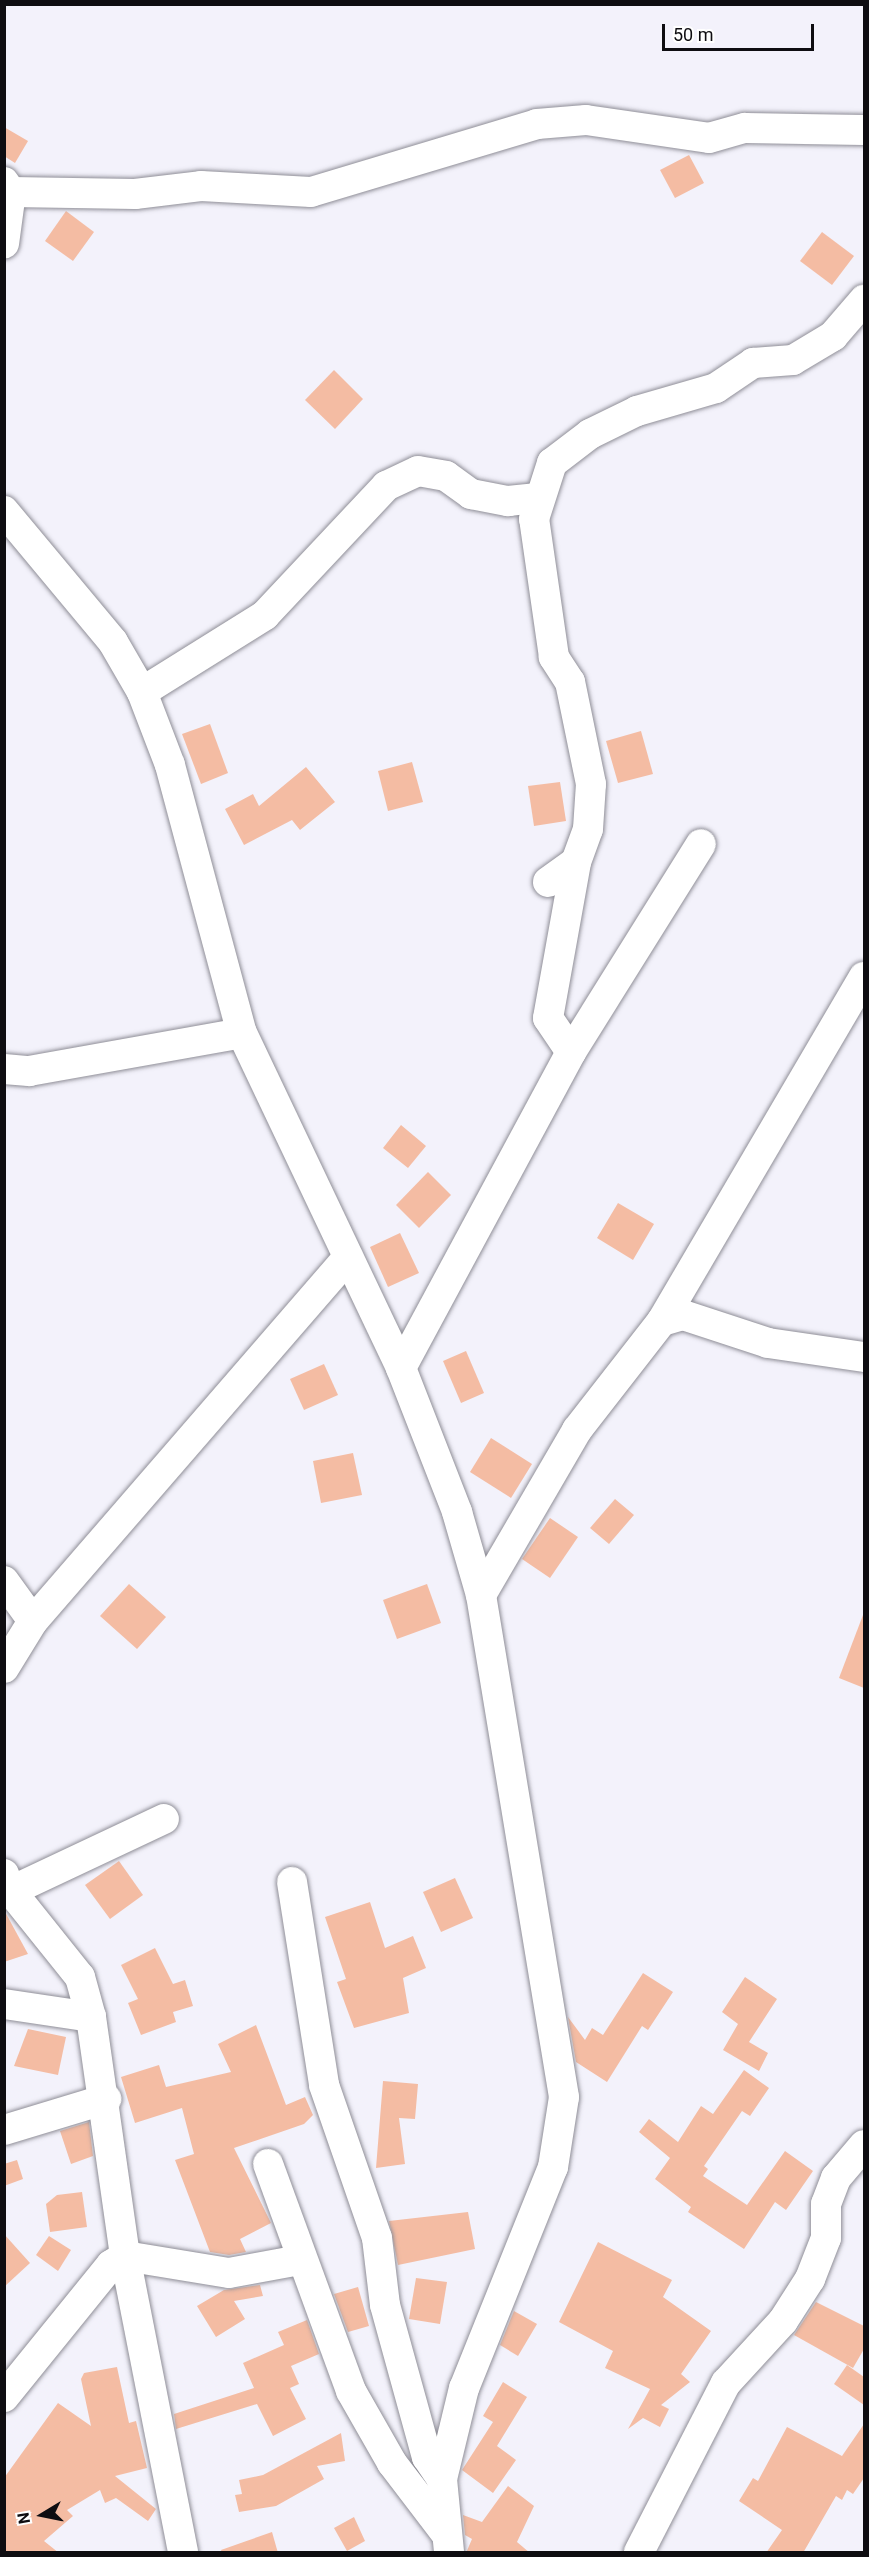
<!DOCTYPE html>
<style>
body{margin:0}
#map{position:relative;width:869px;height:2557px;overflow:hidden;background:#f3f2fb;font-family:Roboto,sans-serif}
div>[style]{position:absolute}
.building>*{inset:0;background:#f4bca3}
.roads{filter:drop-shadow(0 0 2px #8f8e97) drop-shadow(0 0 2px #8f8e97)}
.minor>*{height:30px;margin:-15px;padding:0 15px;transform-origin:15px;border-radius:15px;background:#fff}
span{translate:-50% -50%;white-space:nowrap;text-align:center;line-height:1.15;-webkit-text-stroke:5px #fff;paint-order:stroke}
.frame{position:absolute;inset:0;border:6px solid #0e0d11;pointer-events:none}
.north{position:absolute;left:12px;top:2485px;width:60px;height:60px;-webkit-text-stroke:4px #fff;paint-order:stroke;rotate:260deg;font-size:16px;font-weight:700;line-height:24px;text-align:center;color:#0e0d11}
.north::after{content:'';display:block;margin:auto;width:21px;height:27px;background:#0e0d11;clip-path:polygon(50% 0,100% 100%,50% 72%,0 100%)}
.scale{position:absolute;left:662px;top:24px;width:152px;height:27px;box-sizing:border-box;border:3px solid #0e0d11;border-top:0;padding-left:8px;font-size:18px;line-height:21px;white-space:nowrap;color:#0e0d11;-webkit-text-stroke:4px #fff;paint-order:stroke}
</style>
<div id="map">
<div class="building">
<i style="clip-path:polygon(4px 127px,28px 141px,15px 163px,4px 156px)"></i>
<i style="clip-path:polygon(689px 155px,704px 183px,675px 198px,660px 170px)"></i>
<i style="clip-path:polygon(66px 211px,94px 232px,73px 261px,45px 241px)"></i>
<i style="clip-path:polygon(822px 232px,854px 256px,832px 285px,800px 261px)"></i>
<i style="clip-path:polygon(334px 370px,363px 399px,335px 429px,305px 400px)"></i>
<i style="clip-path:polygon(210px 724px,228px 773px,201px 784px,182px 734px)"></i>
<i style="clip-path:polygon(641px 731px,653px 774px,618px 783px,606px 741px)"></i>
<i style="clip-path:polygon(412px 762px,423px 802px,388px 811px,378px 771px)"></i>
<i style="clip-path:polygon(306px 767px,335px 802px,300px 830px,292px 820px,244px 845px,225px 809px,253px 794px,259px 806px)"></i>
<i style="clip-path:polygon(560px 782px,566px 821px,534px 826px,528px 786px)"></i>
<i style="clip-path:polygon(401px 1125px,426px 1146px,408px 1168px,383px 1148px)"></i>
<i style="clip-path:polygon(428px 1172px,451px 1195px,419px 1228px,396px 1205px)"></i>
<i style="clip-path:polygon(618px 1203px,654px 1224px,633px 1260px,597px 1238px)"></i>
<i style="clip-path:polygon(400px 1233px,419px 1273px,388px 1287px,370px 1247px)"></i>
<i style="clip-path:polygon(466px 1351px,484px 1393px,461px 1403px,443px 1361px)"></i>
<i style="clip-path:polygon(324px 1364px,338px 1395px,304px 1410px,290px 1379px)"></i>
<i style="clip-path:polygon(491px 1438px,532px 1464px,511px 1498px,470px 1472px)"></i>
<i style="clip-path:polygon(353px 1453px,362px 1495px,321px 1503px,313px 1461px)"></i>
<i style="clip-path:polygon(615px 1499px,634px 1515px,609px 1544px,590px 1528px)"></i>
<i style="clip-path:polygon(550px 1518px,578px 1537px,550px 1578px,522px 1559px)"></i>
<i style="clip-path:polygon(129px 1584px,166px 1617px,137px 1649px,100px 1616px)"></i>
<i style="clip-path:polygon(427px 1584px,441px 1623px,397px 1639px,383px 1600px)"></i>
<i style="clip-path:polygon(863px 1615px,864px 1615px,864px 1688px,839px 1678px)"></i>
<i style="clip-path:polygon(119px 1861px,143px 1895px,110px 1919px,85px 1885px)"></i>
<i style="clip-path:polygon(455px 1878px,473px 1918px,441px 1932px,423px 1892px)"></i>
<i style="clip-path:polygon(370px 1902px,385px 1948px,413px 1936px,426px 1968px,403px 1978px,409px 2013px,354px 2028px,337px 1982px,346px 1979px,325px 1917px)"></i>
<i style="clip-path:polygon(4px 1910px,28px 1954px,4px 1962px)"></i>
<i style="clip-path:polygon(155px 1948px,173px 1984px,185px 1980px,193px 2006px,173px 2012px,176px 2022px,141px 2035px,128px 2003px,138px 1999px,121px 1965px)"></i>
<i style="clip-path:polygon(643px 1973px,673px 1992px,648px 2030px,642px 2026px,607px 2082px,576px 2062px,568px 2017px,585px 2040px,592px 2028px,603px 2035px)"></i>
<i style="clip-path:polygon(745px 1977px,777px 1999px,749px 2042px,768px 2053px,759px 2071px,723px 2050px,738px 2024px,722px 2012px)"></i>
<i style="clip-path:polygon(256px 2025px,286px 2105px,305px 2097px,313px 2115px,304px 2124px,234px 2148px,271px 2223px,240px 2239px,246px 2252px,229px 2255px,210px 2252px,175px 2160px,194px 2154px,182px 2108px,135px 2123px,121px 2077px,159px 2065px,166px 2087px,231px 2072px,218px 2044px)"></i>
<i style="clip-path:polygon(28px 2029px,66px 2037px,58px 2075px,14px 2066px)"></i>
<i style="clip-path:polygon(744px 2070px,769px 2088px,750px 2116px,742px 2111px,704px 2166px,708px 2169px,703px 2176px,747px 2205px,785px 2151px,813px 2171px,786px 2210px,775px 2202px,744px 2249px,688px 2212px,691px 2207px,655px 2179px,670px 2158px,639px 2132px,649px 2119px,678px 2142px,701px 2106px,713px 2114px)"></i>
<i style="clip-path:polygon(383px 2081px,418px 2084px,415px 2119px,399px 2118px,405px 2164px,376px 2168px)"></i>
<i style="clip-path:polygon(89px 2122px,93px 2156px,71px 2164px,60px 2131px)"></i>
<i style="clip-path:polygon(17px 2160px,23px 2179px,4px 2186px,4px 2164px)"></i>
<i style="clip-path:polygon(82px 2192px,87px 2227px,50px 2232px,46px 2204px,57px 2195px)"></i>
<i style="clip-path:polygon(468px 2212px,475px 2249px,398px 2265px,389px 2221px)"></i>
<i style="clip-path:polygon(4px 2234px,30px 2263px,4px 2287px)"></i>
<i style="clip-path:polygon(49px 2236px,71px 2250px,58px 2271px,36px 2255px)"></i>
<i style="clip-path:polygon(598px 2242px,672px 2280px,663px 2297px,711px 2331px,681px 2374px,690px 2382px,661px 2405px,669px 2409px,660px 2427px,643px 2418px,628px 2429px,650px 2389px,605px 2368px,613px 2351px,559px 2322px)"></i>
<i style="clip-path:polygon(416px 2278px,447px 2282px,440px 2324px,409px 2319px)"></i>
<i style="clip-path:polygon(260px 2285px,263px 2296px,234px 2301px,245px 2319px,216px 2337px,197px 2306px,224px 2290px)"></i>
<i style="clip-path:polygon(358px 2287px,369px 2326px,348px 2332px,334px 2294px)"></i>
<i style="clip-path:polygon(816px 2302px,864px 2326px,864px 2349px,853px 2368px,794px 2335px)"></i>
<i style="clip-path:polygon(514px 2311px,537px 2324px,518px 2356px,500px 2345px)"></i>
<i style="clip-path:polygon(307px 2320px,319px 2354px,291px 2366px,299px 2384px,290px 2388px,306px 2419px,273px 2436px,257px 2404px,176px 2429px,174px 2414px,254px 2388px,243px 2363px,284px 2345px,278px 2332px)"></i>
<i style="clip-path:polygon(847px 2365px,864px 2377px,864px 2405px,834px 2384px)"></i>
<i style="clip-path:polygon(117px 2367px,129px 2423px,136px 2421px,147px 2468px,115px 2476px,156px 2509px,148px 2521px,116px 2498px,105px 2503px,100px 2490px,67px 2510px,73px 2516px,44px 2541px,59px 2553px,4px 2553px,4px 2478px,58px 2403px,91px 2426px,81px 2379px,84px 2373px)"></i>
<i style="clip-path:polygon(503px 2382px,527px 2397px,497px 2446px,516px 2460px,493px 2493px,462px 2470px,493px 2422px,483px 2416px)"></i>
<i style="clip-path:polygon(864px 2424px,864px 2478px,853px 2494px,847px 2490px,842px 2500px,836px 2496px,803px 2553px,766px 2553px,782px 2530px,739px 2501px,753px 2478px,758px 2481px,787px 2427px,842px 2456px)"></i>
<i style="clip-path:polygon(341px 2433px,345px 2461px,317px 2466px,324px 2479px,276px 2506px,239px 2512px,235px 2495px,242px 2494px,239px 2480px,263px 2475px)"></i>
<i style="clip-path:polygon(508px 2486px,534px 2506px,517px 2542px,530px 2553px,466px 2553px,472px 2539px,465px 2535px,463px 2515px,482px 2522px)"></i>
<i style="clip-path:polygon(354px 2517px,365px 2541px,347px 2551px,334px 2528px)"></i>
<i style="clip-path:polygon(272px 2532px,278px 2553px,222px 2553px,221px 2550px)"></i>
</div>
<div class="roads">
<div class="minor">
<i style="left:4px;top:182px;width:12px;rotate:55deg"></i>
<i style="left:11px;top:192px;width:52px;rotate:97.7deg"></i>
<i style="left:11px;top:192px;width:124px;rotate:0.9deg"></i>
<i style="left:135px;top:194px;width:66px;rotate:-6.9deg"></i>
<i style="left:201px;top:186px;width:110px;rotate:3.1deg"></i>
<i style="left:311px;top:192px;width:236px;rotate:-16.7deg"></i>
<i style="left:537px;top:124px;width:49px;rotate:-4.7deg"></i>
<i style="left:586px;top:120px;width:124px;rotate:8.3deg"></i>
<i style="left:709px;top:138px;width:37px;rotate:-16deg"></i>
<i style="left:745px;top:128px;width:119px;rotate:1deg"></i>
<i style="left:4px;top:511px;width:170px;rotate:50.2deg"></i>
<i style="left:113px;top:642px;width:58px;rotate:59.9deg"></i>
<i style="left:142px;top:692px;width:78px;rotate:69deg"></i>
<i style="left:170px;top:765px;width:278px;rotate:75deg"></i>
<i style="left:242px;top:1033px;width:371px;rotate:64.6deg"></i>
<i style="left:401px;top:1368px;width:155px;rotate:68.7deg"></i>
<i style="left:457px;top:1512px;width:86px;rotate:73.9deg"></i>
<i style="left:481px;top:1595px;width:509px;rotate:80.61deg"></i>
<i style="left:564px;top:2097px;width:71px;rotate:98.9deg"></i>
<i style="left:553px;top:2167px;width:238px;rotate:111.9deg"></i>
<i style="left:464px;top:2388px;width:94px;rotate:103.6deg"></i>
<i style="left:442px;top:2479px;width:73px;rotate:84.5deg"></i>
<i style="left:142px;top:692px;width:145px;rotate:-32deg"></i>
<i style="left:265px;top:615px;width:177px;rotate:-46.8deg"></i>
<i style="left:386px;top:486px;width:35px;rotate:-25deg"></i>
<i style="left:418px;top:471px;width:28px;rotate:10deg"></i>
<i style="left:446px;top:476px;width:31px;rotate:36deg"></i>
<i style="left:471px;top:494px;width:38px;rotate:11deg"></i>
<i style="left:508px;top:501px;width:30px;rotate:-6deg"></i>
<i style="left:548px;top:882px;width:34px;rotate:-36deg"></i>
<i style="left:576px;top:862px;width:35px;rotate:-70deg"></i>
<i style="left:588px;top:829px;width:45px;rotate:-86.2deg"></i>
<i style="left:591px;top:784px;width:104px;rotate:-101.6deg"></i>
<i style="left:570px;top:682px;width:30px;rotate:-123deg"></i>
<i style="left:554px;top:657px;width:139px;rotate:-98.2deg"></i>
<i style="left:534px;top:519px;width:59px;rotate:-72.2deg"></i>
<i style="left:552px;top:463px;width:48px;rotate:-37.3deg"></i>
<i style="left:590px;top:434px;width:52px;rotate:-26.1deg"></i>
<i style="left:637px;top:411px;width:82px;rotate:-16.2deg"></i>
<i style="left:716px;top:388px;width:45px;rotate:-34deg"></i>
<i style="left:753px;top:363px;width:40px;rotate:-4.3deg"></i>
<i style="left:793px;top:360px;width:47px;rotate:-31deg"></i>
<i style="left:833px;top:336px;width:48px;rotate:-49.3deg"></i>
<i style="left:571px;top:1052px;width:41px;rotate:-124.1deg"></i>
<i style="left:548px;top:1018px;width:158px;rotate:-79.8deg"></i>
<i style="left:4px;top:1069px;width:25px;rotate:5deg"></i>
<i style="left:29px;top:1071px;width:216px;rotate:-10.1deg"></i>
<i style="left:662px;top:1321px;width:399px;rotate:-59.6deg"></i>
<i style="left:401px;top:1368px;width:359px;rotate:-61.7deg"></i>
<i style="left:571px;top:1052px;width:245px;rotate:-58deg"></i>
<i style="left:4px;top:1581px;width:49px;rotate:54.1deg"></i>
<i style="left:481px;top:1595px;width:191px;rotate:-59.8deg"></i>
<i style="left:577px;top:1430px;width:138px;rotate:-52.1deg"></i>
<i style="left:662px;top:1321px;width:22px;rotate:-16deg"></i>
<i style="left:683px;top:1315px;width:89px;rotate:18.2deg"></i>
<i style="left:768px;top:1343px;width:97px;rotate:8.3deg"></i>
<i style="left:4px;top:1668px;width:55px;rotate:-58.3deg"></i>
<i style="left:33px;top:1621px;width:481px;rotate:-49.1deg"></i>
<i style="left:4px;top:1874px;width:18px;rotate:68deg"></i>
<i style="left:11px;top:1891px;width:110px;rotate:51.3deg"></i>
<i style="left:80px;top:1977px;width:41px;rotate:74.6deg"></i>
<i style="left:292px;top:1882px;width:206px;rotate:81deg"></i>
<i style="left:324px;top:2085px;width:162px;rotate:70.9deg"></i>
<i style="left:377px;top:2238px;width:67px;rotate:83.2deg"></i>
<i style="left:385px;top:2305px;width:158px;rotate:74.6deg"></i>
<i style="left:427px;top:2457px;width:27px;rotate:56deg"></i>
<i style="left:11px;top:1891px;width:169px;rotate:-25.2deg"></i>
<i style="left:4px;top:2004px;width:88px;rotate:8.5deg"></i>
<i style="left:91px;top:2017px;width:241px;rotate:81.9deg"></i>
<i style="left:125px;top:2256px;width:302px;rotate:78.9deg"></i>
<i style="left:4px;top:2130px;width:107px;rotate:-16.9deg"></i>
<i style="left:268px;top:2164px;width:242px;rotate:69.9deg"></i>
<i style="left:351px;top:2391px;width:83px;rotate:60.3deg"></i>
<i style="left:392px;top:2463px;width:86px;rotate:52.6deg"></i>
<i style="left:4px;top:2397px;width:170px;rotate:-51deg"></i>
<i style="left:111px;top:2265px;width:17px;rotate:-33deg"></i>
<i style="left:125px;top:2256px;width:105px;rotate:9.3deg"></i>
<i style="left:229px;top:2273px;width:72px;rotate:-10.4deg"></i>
<i style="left:639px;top:2552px;width:190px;rotate:-62.8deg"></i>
<i style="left:726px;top:2383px;width:84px;rotate:-47.4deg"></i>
<i style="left:783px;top:2321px;width:50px;rotate:-57.3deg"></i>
<i style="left:810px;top:2279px;width:44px;rotate:-68.7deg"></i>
<i style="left:826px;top:2238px;width:34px;rotate:-90deg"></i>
<i style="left:826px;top:2204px;width:28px;rotate:-69deg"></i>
<i style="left:836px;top:2178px;width:43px;rotate:-49.7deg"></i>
</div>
</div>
<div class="frame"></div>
<div class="north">N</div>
<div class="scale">50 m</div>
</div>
